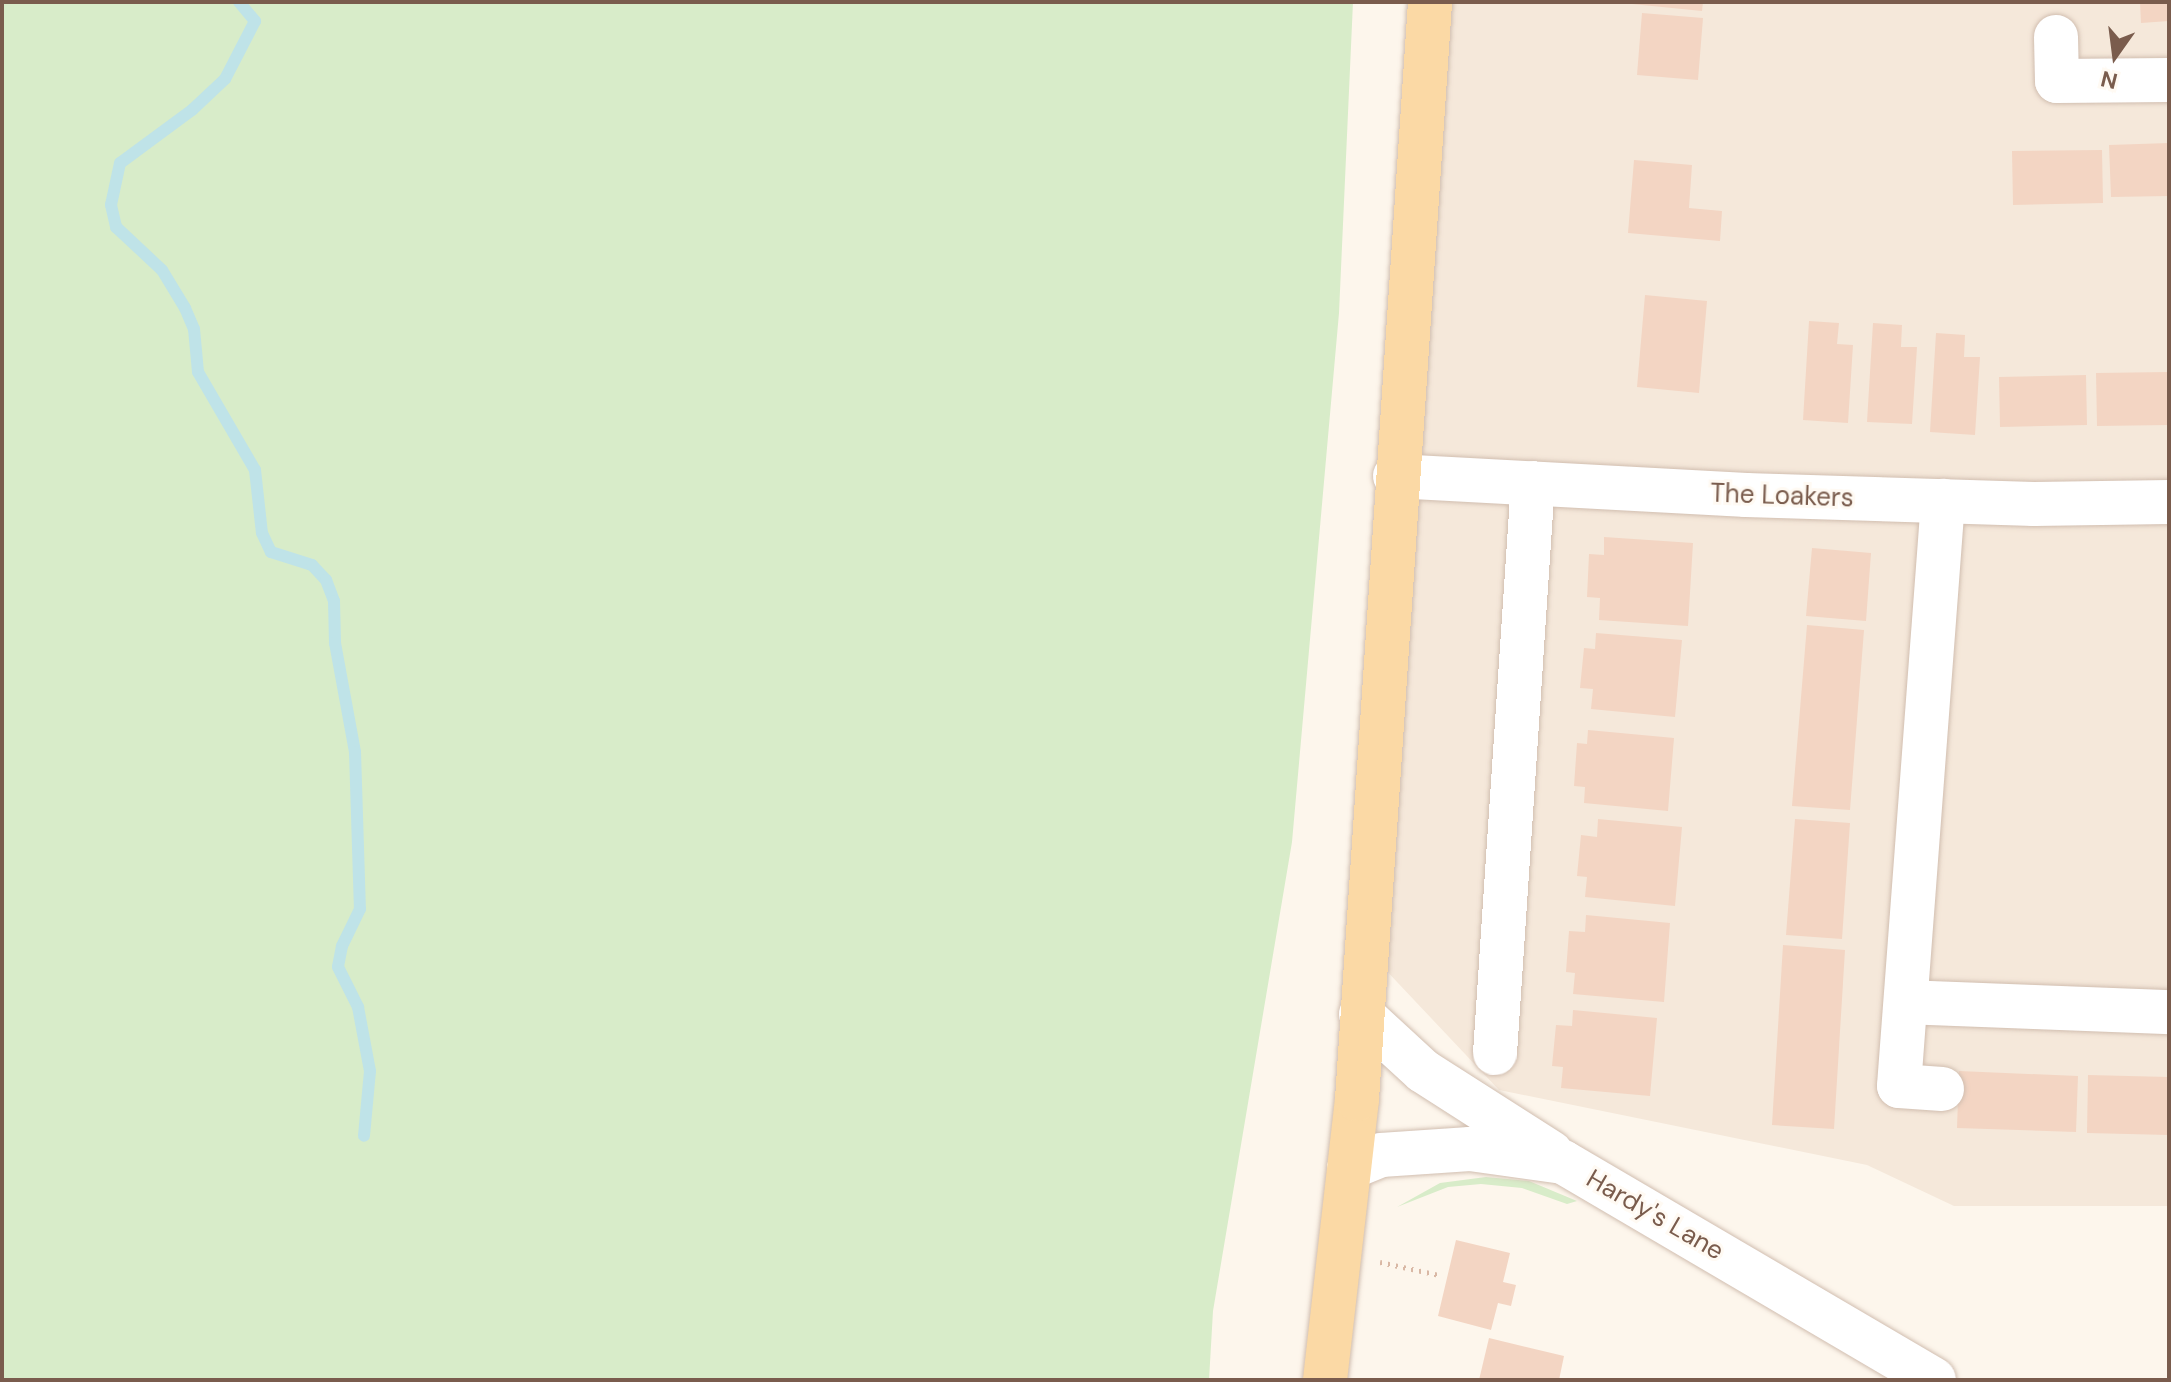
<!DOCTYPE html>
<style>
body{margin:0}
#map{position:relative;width:2171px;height:1382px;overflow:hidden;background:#fdf6ec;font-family:"DM Sans",sans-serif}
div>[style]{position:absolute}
.residential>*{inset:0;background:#f5e8da}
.green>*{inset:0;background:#d8ecc9}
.stream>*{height:12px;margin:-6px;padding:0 6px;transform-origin:6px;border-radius:6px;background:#bfe3e8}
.building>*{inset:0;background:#f3d5c3}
.path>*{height:5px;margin-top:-2.5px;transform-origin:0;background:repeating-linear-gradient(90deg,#d9b8a5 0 2px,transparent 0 8px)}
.roads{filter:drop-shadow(0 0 2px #d1beb0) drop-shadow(0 0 2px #d1beb0)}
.minor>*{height:44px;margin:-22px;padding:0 22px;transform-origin:22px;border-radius:22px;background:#fff}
.major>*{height:44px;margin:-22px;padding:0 22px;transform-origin:22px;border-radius:22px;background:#fbd9a5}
span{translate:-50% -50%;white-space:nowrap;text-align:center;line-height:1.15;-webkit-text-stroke:6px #fffaf3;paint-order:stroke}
.street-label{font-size:26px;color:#7a5c4d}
.frame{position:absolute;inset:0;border:4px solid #7a5c4d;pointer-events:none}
.north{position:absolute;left:2075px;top:16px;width:80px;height:80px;-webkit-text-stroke:6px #fffaf3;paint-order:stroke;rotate:194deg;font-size:22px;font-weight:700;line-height:32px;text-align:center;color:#7a5c4d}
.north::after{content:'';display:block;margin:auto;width:28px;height:36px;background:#7a5c4d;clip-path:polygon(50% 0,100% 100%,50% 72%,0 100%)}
</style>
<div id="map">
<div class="residential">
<i style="clip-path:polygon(1450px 2px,2169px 2px,2169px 1206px,1954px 1206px,1867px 1165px,1499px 1090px,1381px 965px)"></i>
</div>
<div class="green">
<i style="clip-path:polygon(2px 2px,1353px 2px,1339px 313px,1292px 842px,1213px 1311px,1209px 1380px,2px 1380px)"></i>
<i style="clip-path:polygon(1486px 1177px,1529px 1181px,1577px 1201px,1567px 1204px,1522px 1188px,1481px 1184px,1448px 1187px,1397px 1207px,1440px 1183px)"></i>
</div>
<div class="stream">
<i style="left:239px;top:2px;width:25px;rotate:50deg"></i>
<i style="left:255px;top:21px;width:65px;rotate:117.3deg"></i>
<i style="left:225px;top:79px;width:45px;rotate:136.8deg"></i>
<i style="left:192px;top:110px;width:89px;rotate:143.6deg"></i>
<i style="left:120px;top:163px;width:43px;rotate:102.1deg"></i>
<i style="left:111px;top:205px;width:23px;rotate:77deg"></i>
<i style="left:116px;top:227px;width:63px;rotate:43.1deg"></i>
<i style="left:162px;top:270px;width:44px;rotate:58.8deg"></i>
<i style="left:185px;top:308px;width:23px;rotate:67deg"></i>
<i style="left:194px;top:329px;width:43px;rotate:84.7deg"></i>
<i style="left:198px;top:372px;width:113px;rotate:59.8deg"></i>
<i style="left:255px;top:470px;width:63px;rotate:83.7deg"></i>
<i style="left:262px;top:533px;width:21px;rotate:65deg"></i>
<i style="left:271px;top:552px;width:43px;rotate:17.6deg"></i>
<i style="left:312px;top:565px;width:21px;rotate:47deg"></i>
<i style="left:326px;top:580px;width:22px;rotate:69deg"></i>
<i style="left:334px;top:601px;width:42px;rotate:88.6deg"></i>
<i style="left:335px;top:643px;width:111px;rotate:79.6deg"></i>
<i style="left:355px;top:752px;width:157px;rotate:88.2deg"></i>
<i style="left:360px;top:909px;width:41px;rotate:115.9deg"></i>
<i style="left:342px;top:946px;width:21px;rotate:101deg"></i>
<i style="left:338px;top:967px;width:45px;rotate:63.4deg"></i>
<i style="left:358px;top:1007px;width:65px;rotate:79.4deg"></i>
<i style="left:370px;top:1071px;width:65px;rotate:95.3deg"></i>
</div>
<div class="building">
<i style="clip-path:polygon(1612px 2px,1703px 2px,1702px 11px)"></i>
<i style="clip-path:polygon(2140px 2px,2169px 2px,2169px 21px,2141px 23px)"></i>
<i style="clip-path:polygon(1642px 13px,1703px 18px,1698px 80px,1637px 75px)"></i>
<i style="clip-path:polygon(2169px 143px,2169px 196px,2111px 197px,2109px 145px)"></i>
<i style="clip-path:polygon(2102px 150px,2103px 203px,2013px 205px,2012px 151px)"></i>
<i style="clip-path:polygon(1634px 160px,1692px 165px,1689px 208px,1722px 211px,1720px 241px,1628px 233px)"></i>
<i style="clip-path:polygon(1645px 295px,1707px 301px,1699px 393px,1637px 387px)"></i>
<i style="clip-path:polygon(1809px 321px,1839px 323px,1837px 344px,1853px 345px,1848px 423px,1803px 420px)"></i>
<i style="clip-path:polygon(1873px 323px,1902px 325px,1901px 347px,1917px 347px,1912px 424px,1867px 422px)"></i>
<i style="clip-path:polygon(1936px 333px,1965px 335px,1964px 357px,1980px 357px,1975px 435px,1930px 432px)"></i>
<i style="clip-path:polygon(2169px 372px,2169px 425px,2097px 426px,2096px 373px)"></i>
<i style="clip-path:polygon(2086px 375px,2087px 425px,2000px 427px,1999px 377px)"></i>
<i style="clip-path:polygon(1604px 537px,1693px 543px,1688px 626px,1599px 620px,1600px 598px,1587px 597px,1589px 554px,1604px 555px)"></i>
<i style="clip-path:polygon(1812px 548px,1871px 553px,1866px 621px,1806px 616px)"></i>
<i style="clip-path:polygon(1807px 625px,1864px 630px,1850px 810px,1792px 806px)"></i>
<i style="clip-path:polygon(1596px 633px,1682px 640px,1675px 717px,1591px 709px,1593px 689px,1580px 688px,1584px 648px,1595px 649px)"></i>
<i style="clip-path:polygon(1588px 730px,1674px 738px,1668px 811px,1584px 803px,1585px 787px,1574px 786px,1577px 743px,1587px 744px)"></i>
<i style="clip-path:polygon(1598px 819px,1682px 827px,1675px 906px,1585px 897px,1587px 877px,1577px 876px,1581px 835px,1597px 837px)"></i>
<i style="clip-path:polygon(1795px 819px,1850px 823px,1842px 939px,1786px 935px)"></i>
<i style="clip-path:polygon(1586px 915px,1670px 923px,1664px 1002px,1573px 994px,1575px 973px,1566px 972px,1569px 931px,1585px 932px)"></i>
<i style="clip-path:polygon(1783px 945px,1845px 950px,1834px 1129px,1772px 1125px)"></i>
<i style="clip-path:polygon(1573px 1010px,1657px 1018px,1650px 1096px,1561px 1088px,1563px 1067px,1552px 1066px,1556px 1025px,1572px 1026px)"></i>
<i style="clip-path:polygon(1959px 1071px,2078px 1076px,2076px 1132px,1957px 1128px)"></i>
<i style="clip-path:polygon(2088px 1075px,2169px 1077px,2169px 1135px,2087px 1133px)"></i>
<i style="clip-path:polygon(1456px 1240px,1510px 1253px,1503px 1282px,1516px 1285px,1511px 1306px,1498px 1303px,1491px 1330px,1438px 1316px)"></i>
<i style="clip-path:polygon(1489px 1338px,1564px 1356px,1559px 1380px,1479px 1380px)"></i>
</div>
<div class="path">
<i style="left:1380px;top:1262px;width:60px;rotate:12.4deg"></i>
</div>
<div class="roads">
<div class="minor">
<i style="left:2056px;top:37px;width:44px;rotate:88.7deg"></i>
<i style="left:2057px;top:81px;width:112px;rotate:-0.5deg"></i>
<i style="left:1395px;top:476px;width:352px;rotate:3.1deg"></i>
<i style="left:1746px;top:495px;width:288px;rotate:1.8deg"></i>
<i style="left:2034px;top:504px;width:135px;rotate:-0.8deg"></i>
<i style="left:1906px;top:1002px;width:263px;rotate:2.2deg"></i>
<i style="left:1361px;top:1014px;width:84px;rotate:42.6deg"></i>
<i style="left:1423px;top:1071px;width:152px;rotate:32.6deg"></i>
<i style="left:1495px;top:1053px;width:571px;rotate:-86.19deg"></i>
<i style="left:1942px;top:1089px;width:43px;rotate:-176deg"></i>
<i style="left:1899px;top:1086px;width:587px;rotate:-85.7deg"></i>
<i style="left:1349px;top:1168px;width:35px;rotate:-22deg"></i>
<i style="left:1381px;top:1155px;width:89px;rotate:-3.9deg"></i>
<i style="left:1470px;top:1149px;width:94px;rotate:8deg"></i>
<i style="left:1563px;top:1162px;width:430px;rotate:30.4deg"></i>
</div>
<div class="major">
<i style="left:1325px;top:1380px;width:283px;rotate:-83.5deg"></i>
<i style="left:1357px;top:1099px;width:1099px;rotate:-86.19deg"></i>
</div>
</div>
<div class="street-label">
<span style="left:1782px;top:496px;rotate:2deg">The Loakers</span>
<span style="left:1655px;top:1215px;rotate:30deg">Hardy's Lane</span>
</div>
<div class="frame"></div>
<div class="north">N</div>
</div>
